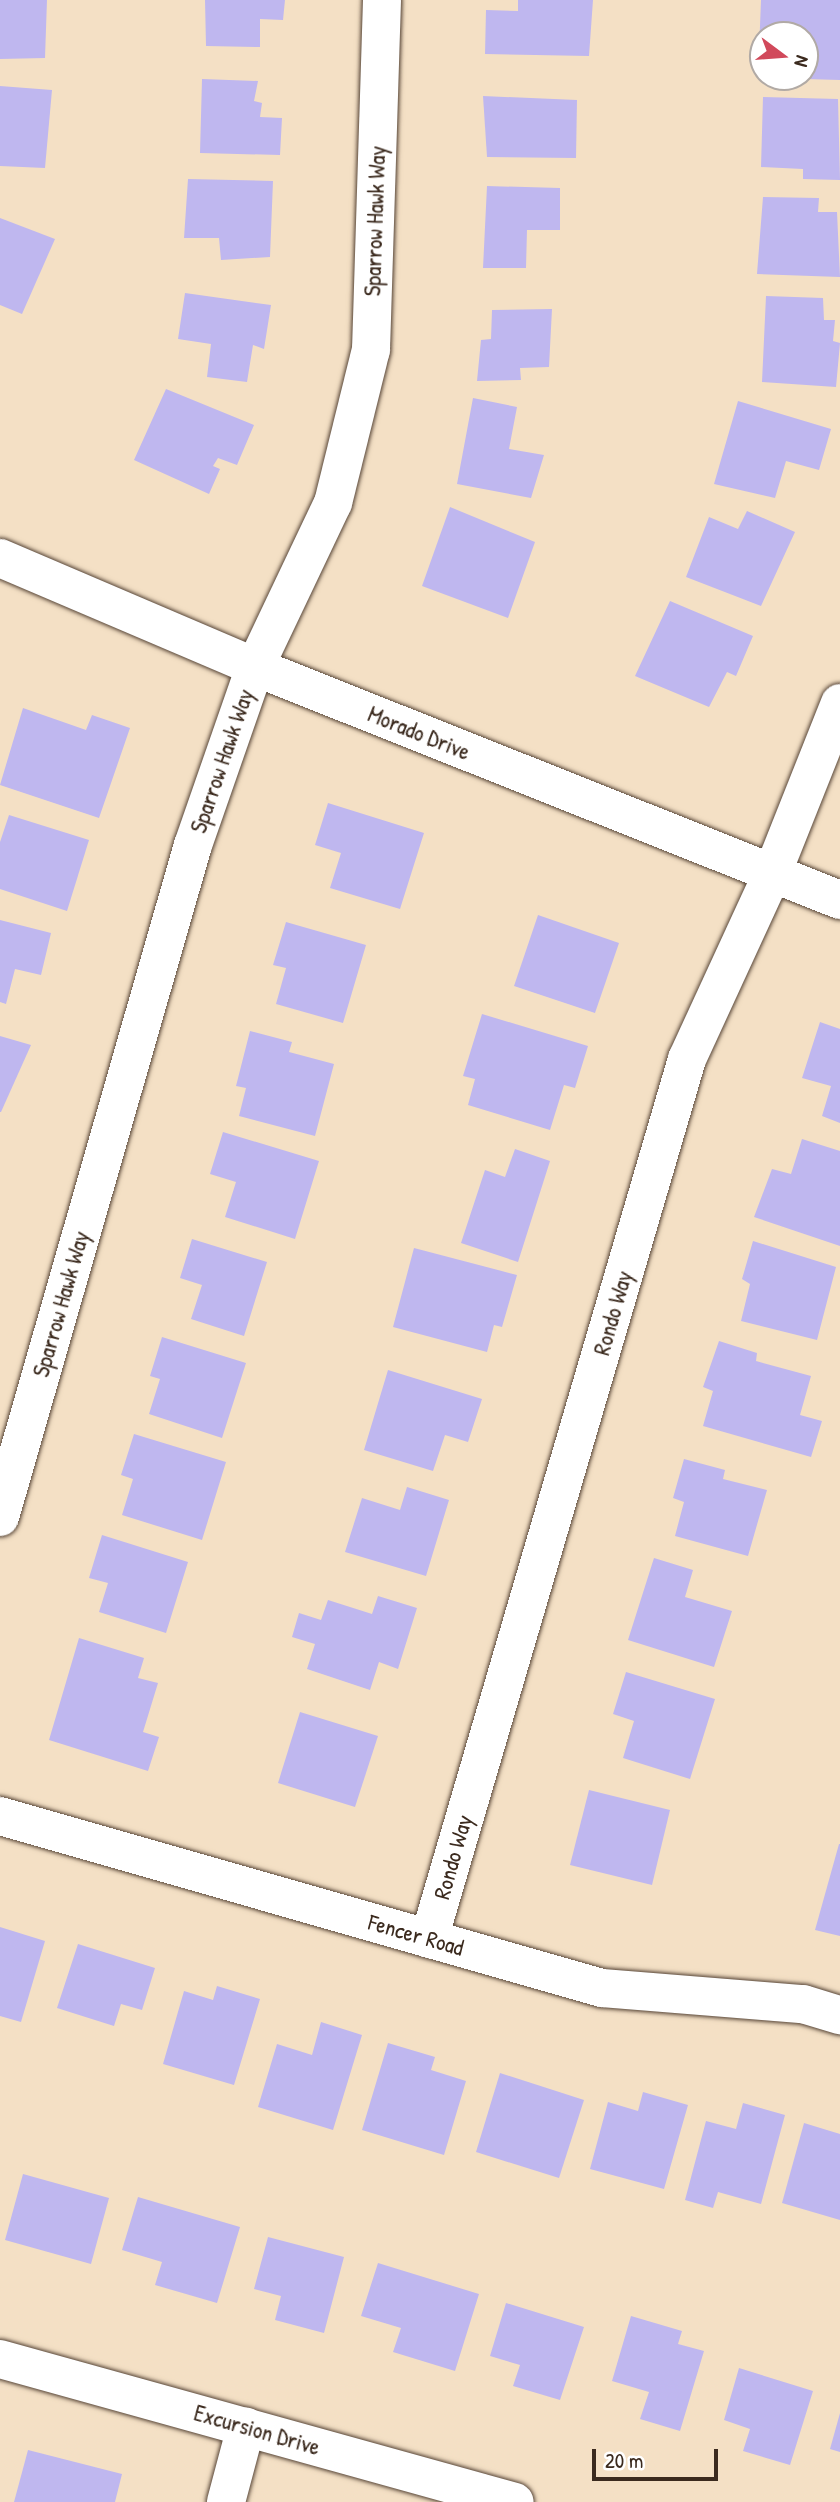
<!DOCTYPE html>
<style>
body{margin:0}
#map{position:relative;width:840px;height:2502px;overflow:hidden;background:#f4e0c5;font-family:"Patrick Hand",sans-serif}
div>[style]{position:absolute}
.building>*{inset:0;background:#bfb7ef}
.roads{filter:drop-shadow(0 0 2px #574537) drop-shadow(0 0 2px #574537)}
.street>*{height:38px;margin:-19px;padding:0 19px;transform-origin:19px;border-radius:19px;background:#fff}
span{translate:-50% -50%;white-space:nowrap;text-align:center;line-height:1.15;-webkit-text-stroke:6px #fff;paint-order:stroke}
.street-label{font-size:23px;color:#3b2a1e}
.north{position:absolute;left:749px;top:21px;width:70px;height:70px;box-sizing:border-box;background:#fff;border:2px solid #b1aaa5;border-radius:50%;rotate:106deg;font-size:19px;font-weight:700;line-height:28px;text-align:center;color:#3b2a1e}
.north::after{content:'';display:block;margin:auto;width:24px;height:32px;background:#d1495b;clip-path:polygon(50% 0,100% 100%,50% 72%,0 100%)}
.scale{position:absolute;left:592px;top:2449px;width:126px;height:32px;box-sizing:border-box;border:4px solid #3b2a1e;border-top:0;padding-left:9px;font-size:21px;line-height:24px;white-space:nowrap;color:#3b2a1e;-webkit-text-stroke:5px #fff;paint-order:stroke}
</style>
<div id="map">
<div class="building">
<i style="clip-path:polygon(0 0,47px 0,45px 58px,0 59px)"></i>
<i style="clip-path:polygon(205px 0,285px 0,283px 20px,260px 19px,260px 47px,206px 46px)"></i>
<i style="clip-path:polygon(518px 0,593px 0,589px 56px,485px 54px,486px 10px,518px 11px)"></i>
<i style="clip-path:polygon(761px 0,840px 0,840px 80px,805px 79px,805px 35px,763px 35px,763px 77px,758px 77px)"></i>
<i style="clip-path:polygon(202px 79px,258px 81px,254px 101px,262px 103px,260px 117px,282px 118px,280px 155px,200px 153px)"></i>
<i style="clip-path:polygon(0 86px,52px 90px,45px 168px,0 166px)"></i>
<i style="clip-path:polygon(483px 96px,577px 100px,576px 158px,487px 157px)"></i>
<i style="clip-path:polygon(763px 97px,838px 99px,840px 180px,803px 179px,803px 169px,761px 167px)"></i>
<i style="clip-path:polygon(188px 179px,273px 181px,270px 257px,221px 260px,219px 238px,184px 238px)"></i>
<i style="clip-path:polygon(487px 186px,560px 188px,560px 230px,527px 230px,526px 268px,483px 268px)"></i>
<i style="clip-path:polygon(763px 197px,819px 198px,818px 212px,837px 212px,840px 277px,757px 274px)"></i>
<i style="clip-path:polygon(0 218px,55px 239px,22px 314px,0 305px)"></i>
<i style="clip-path:polygon(185px 293px,271px 305px,264px 349px,253px 345px,247px 382px,207px 377px,211px 344px,178px 339px)"></i>
<i style="clip-path:polygon(766px 296px,823px 298px,824px 320px,835px 320px,833px 341px,840px 343px,836px 387px,762px 382px)"></i>
<i style="clip-path:polygon(552px 309px,549px 367px,520px 368px,521px 380px,477px 381px,481px 340px,491px 339px,492px 310px)"></i>
<i style="clip-path:polygon(166px 389px,254px 425px,237px 465px,218px 458px,213px 466px,220px 469px,209px 494px,134px 460px)"></i>
<i style="clip-path:polygon(473px 398px,517px 407px,509px 449px,544px 455px,531px 498px,457px 484px)"></i>
<i style="clip-path:polygon(738px 401px,831px 429px,819px 470px,786px 461px,775px 498px,714px 484px)"></i>
<i style="clip-path:polygon(450px 507px,535px 542px,508px 618px,422px 586px)"></i>
<i style="clip-path:polygon(747px 511px,795px 532px,761px 606px,686px 577px,709px 517px,738px 529px)"></i>
<i style="clip-path:polygon(670px 601px,753px 636px,736px 676px,727px 672px,709px 707px,635px 676px)"></i>
<i style="clip-path:polygon(23px 708px,86px 730px,92px 715px,130px 728px,99px 818px,0 785px)"></i>
<i style="clip-path:polygon(328px 803px,424px 833px,400px 909px,330px 888px,341px 853px,315px 845px)"></i>
<i style="clip-path:polygon(9px 815px,89px 840px,67px 911px,0 889px,0 842px)"></i>
<i style="clip-path:polygon(538px 915px,619px 943px,595px 1013px,514px 986px)"></i>
<i style="clip-path:polygon(0 920px,51px 933px,41px 975px,15px 969px,6px 1004px,0 1002px)"></i>
<i style="clip-path:polygon(286px 922px,366px 945px,343px 1023px,276px 1004px,286px 968px,273px 965px)"></i>
<i style="clip-path:polygon(482px 1014px,588px 1046px,575px 1088px,564px 1085px,550px 1130px,468px 1105px,475px 1079px,463px 1076px)"></i>
<i style="clip-path:polygon(820px 1022px,840px 1029px,840px 1123px,822px 1116px,831px 1086px,802px 1078px)"></i>
<i style="clip-path:polygon(250px 1031px,292px 1042px,289px 1052px,334px 1064px,315px 1136px,239px 1116px,246px 1088px,236px 1086px)"></i>
<i style="clip-path:polygon(0 1036px,31px 1045px,1px 1112px,0 1112px)"></i>
<i style="clip-path:polygon(223px 1132px,319px 1161px,295px 1239px,225px 1217px,236px 1182px,210px 1174px)"></i>
<i style="clip-path:polygon(802px 1139px,840px 1151px,840px 1246px,754px 1217px,772px 1169px,791px 1174px)"></i>
<i style="clip-path:polygon(515px 1149px,550px 1161px,518px 1262px,461px 1243px,485px 1170px,505px 1177px)"></i>
<i style="clip-path:polygon(192px 1239px,267px 1262px,244px 1336px,191px 1319px,202px 1285px,180px 1278px)"></i>
<i style="clip-path:polygon(753px 1241px,836px 1267px,817px 1340px,741px 1321px,750px 1284px,742px 1279px)"></i>
<i style="clip-path:polygon(414px 1248px,517px 1275px,502px 1327px,494px 1325px,487px 1352px,393px 1327px)"></i>
<i style="clip-path:polygon(162px 1337px,246px 1363px,222px 1438px,149px 1414px,160px 1379px,150px 1376px)"></i>
<i style="clip-path:polygon(719px 1341px,757px 1353px,756px 1361px,811px 1376px,800px 1415px,822px 1421px,811px 1457px,703px 1426px,713px 1391px,703px 1387px)"></i>
<i style="clip-path:polygon(388px 1370px,482px 1399px,468px 1442px,445px 1435px,433px 1471px,364px 1450px)"></i>
<i style="clip-path:polygon(134px 1434px,226px 1462px,202px 1540px,122px 1515px,133px 1479px,121px 1475px)"></i>
<i style="clip-path:polygon(684px 1459px,725px 1470px,723px 1479px,767px 1490px,748px 1556px,675px 1536px,684px 1502px,673px 1498px)"></i>
<i style="clip-path:polygon(407px 1487px,449px 1500px,426px 1576px,345px 1552px,362px 1498px,400px 1510px)"></i>
<i style="clip-path:polygon(102px 1535px,188px 1562px,166px 1633px,99px 1612px,108px 1583px,89px 1578px)"></i>
<i style="clip-path:polygon(654px 1558px,693px 1570px,685px 1597px,732px 1611px,714px 1667px,628px 1640px)"></i>
<i style="clip-path:polygon(378px 1596px,417px 1608px,398px 1669px,379px 1662px,370px 1690px,307px 1669px,315px 1644px,292px 1637px,299px 1613px,321px 1620px,328px 1600px,372px 1614px)"></i>
<i style="clip-path:polygon(79px 1638px,144px 1658px,138px 1678px,158px 1683px,143px 1732px,159px 1737px,148px 1771px,49px 1740px)"></i>
<i style="clip-path:polygon(626px 1672px,715px 1699px,690px 1779px,623px 1758px,634px 1721px,613px 1714px)"></i>
<i style="clip-path:polygon(300px 1712px,378px 1736px,355px 1807px,278px 1783px)"></i>
<i style="clip-path:polygon(589px 1790px,670px 1810px,652px 1885px,570px 1865px)"></i>
<i style="clip-path:polygon(839px 1844px,840px 1844px,840px 1936px,815px 1930px)"></i>
<i style="clip-path:polygon(0 1927px,45px 1941px,21px 2022px,0 2016px)"></i>
<i style="clip-path:polygon(78px 1944px,155px 1968px,142px 2010px,121px 2004px,114px 2026px,57px 2008px)"></i>
<i style="clip-path:polygon(217px 1986px,260px 1999px,234px 2085px,163px 2064px,184px 1991px,213px 2000px)"></i>
<i style="clip-path:polygon(321px 2022px,362px 2035px,333px 2130px,258px 2107px,277px 2044px,312px 2055px)"></i>
<i style="clip-path:polygon(388px 2043px,435px 2057px,431px 2070px,466px 2081px,444px 2155px,362px 2130px)"></i>
<i style="clip-path:polygon(500px 2073px,584px 2100px,559px 2178px,476px 2152px)"></i>
<i style="clip-path:polygon(643px 2092px,688px 2105px,664px 2189px,590px 2169px,608px 2102px,638px 2111px)"></i>
<i style="clip-path:polygon(743px 2103px,785px 2115px,761px 2204px,718px 2192px,713px 2208px,685px 2200px,706px 2121px,736px 2129px)"></i>
<i style="clip-path:polygon(804px 2123px,840px 2134px,840px 2220px,782px 2203px)"></i>
<i style="clip-path:polygon(23px 2174px,109px 2198px,91px 2264px,5px 2240px)"></i>
<i style="clip-path:polygon(138px 2197px,240px 2227px,217px 2303px,155px 2285px,162px 2262px,122px 2250px)"></i>
<i style="clip-path:polygon(268px 2237px,344px 2257px,324px 2333px,275px 2320px,281px 2296px,254px 2289px)"></i>
<i style="clip-path:polygon(378px 2263px,479px 2294px,455px 2371px,393px 2352px,401px 2328px,361px 2316px)"></i>
<i style="clip-path:polygon(506px 2303px,584px 2327px,560px 2400px,513px 2386px,520px 2365px,490px 2356px)"></i>
<i style="clip-path:polygon(631px 2316px,682px 2331px,678px 2344px,704px 2351px,680px 2431px,640px 2419px,649px 2392px,612px 2381px)"></i>
<i style="clip-path:polygon(739px 2368px,813px 2391px,790px 2465px,743px 2451px,750px 2429px,724px 2420px)"></i>
<i style="clip-path:polygon(840px 2413px,840px 2452px,830px 2449px)"></i>
<i style="clip-path:polygon(28px 2450px,122px 2474px,115px 2502px,14px 2502px)"></i>
</div>
<div class="roads">
<div class="street">
<i style="left:0;top:558px;width:277px;rotate:23.1deg"></i>
<i style="left:255px;top:667px;width:630px;rotate:21.72deg"></i>
<i style="left:0;top:1517px;width:699px;rotate:-73.98deg"></i>
<i style="left:193px;top:845px;width:188px;rotate:-70.8deg"></i>
<i style="left:255px;top:667px;width:182px;rotate:-64.6deg"></i>
<i style="left:333px;top:503px;width:158px;rotate:-76.1deg"></i>
<i style="left:371px;top:350px;width:350px;rotate:-88.2deg"></i>
<i style="left:0;top:1816px;width:626px;rotate:15.95deg"></i>
<i style="left:602px;top:1988px;width:202px;rotate:4.6deg"></i>
<i style="left:803px;top:2004px;width:39px;rotate:17deg"></i>
<i style="left:429px;top:1939px;width:917px;rotate:-73.66deg"></i>
<i style="left:687px;top:1059px;width:204px;rotate:-65.3deg"></i>
<i style="left:772px;top:874px;width:184px;rotate:-68.3deg"></i>
<i style="left:0;top:2359px;width:534px;rotate:15.52deg"></i>
<i style="left:226px;top:2502px;width:78px;rotate:-75.1deg"></i>
</div>
</div>
<div class="street-label">
<span style="left:375px;top:221px;rotate:-88deg">Sparrow Hawk Way</span>
<span style="left:419px;top:733px;rotate:22deg">Morado Drive</span>
<span style="left:222px;top:761px;rotate:-71deg">Sparrow Hawk Way</span>
<span style="left:61px;top:1304px;rotate:-74deg">Sparrow Hawk Way</span>
<span style="left:613px;top:1313px;rotate:-74deg">Rondo Way</span>
<span style="left:453px;top:1857px;rotate:-74deg">Rondo Way</span>
<span style="left:416px;top:1935px;rotate:16deg">Fencer Road</span>
<span style="left:257px;top:2430px;rotate:16deg">Excursion Drive</span>
</div>
<div class="north">N</div>
<div class="scale">20 m</div>
</div>
